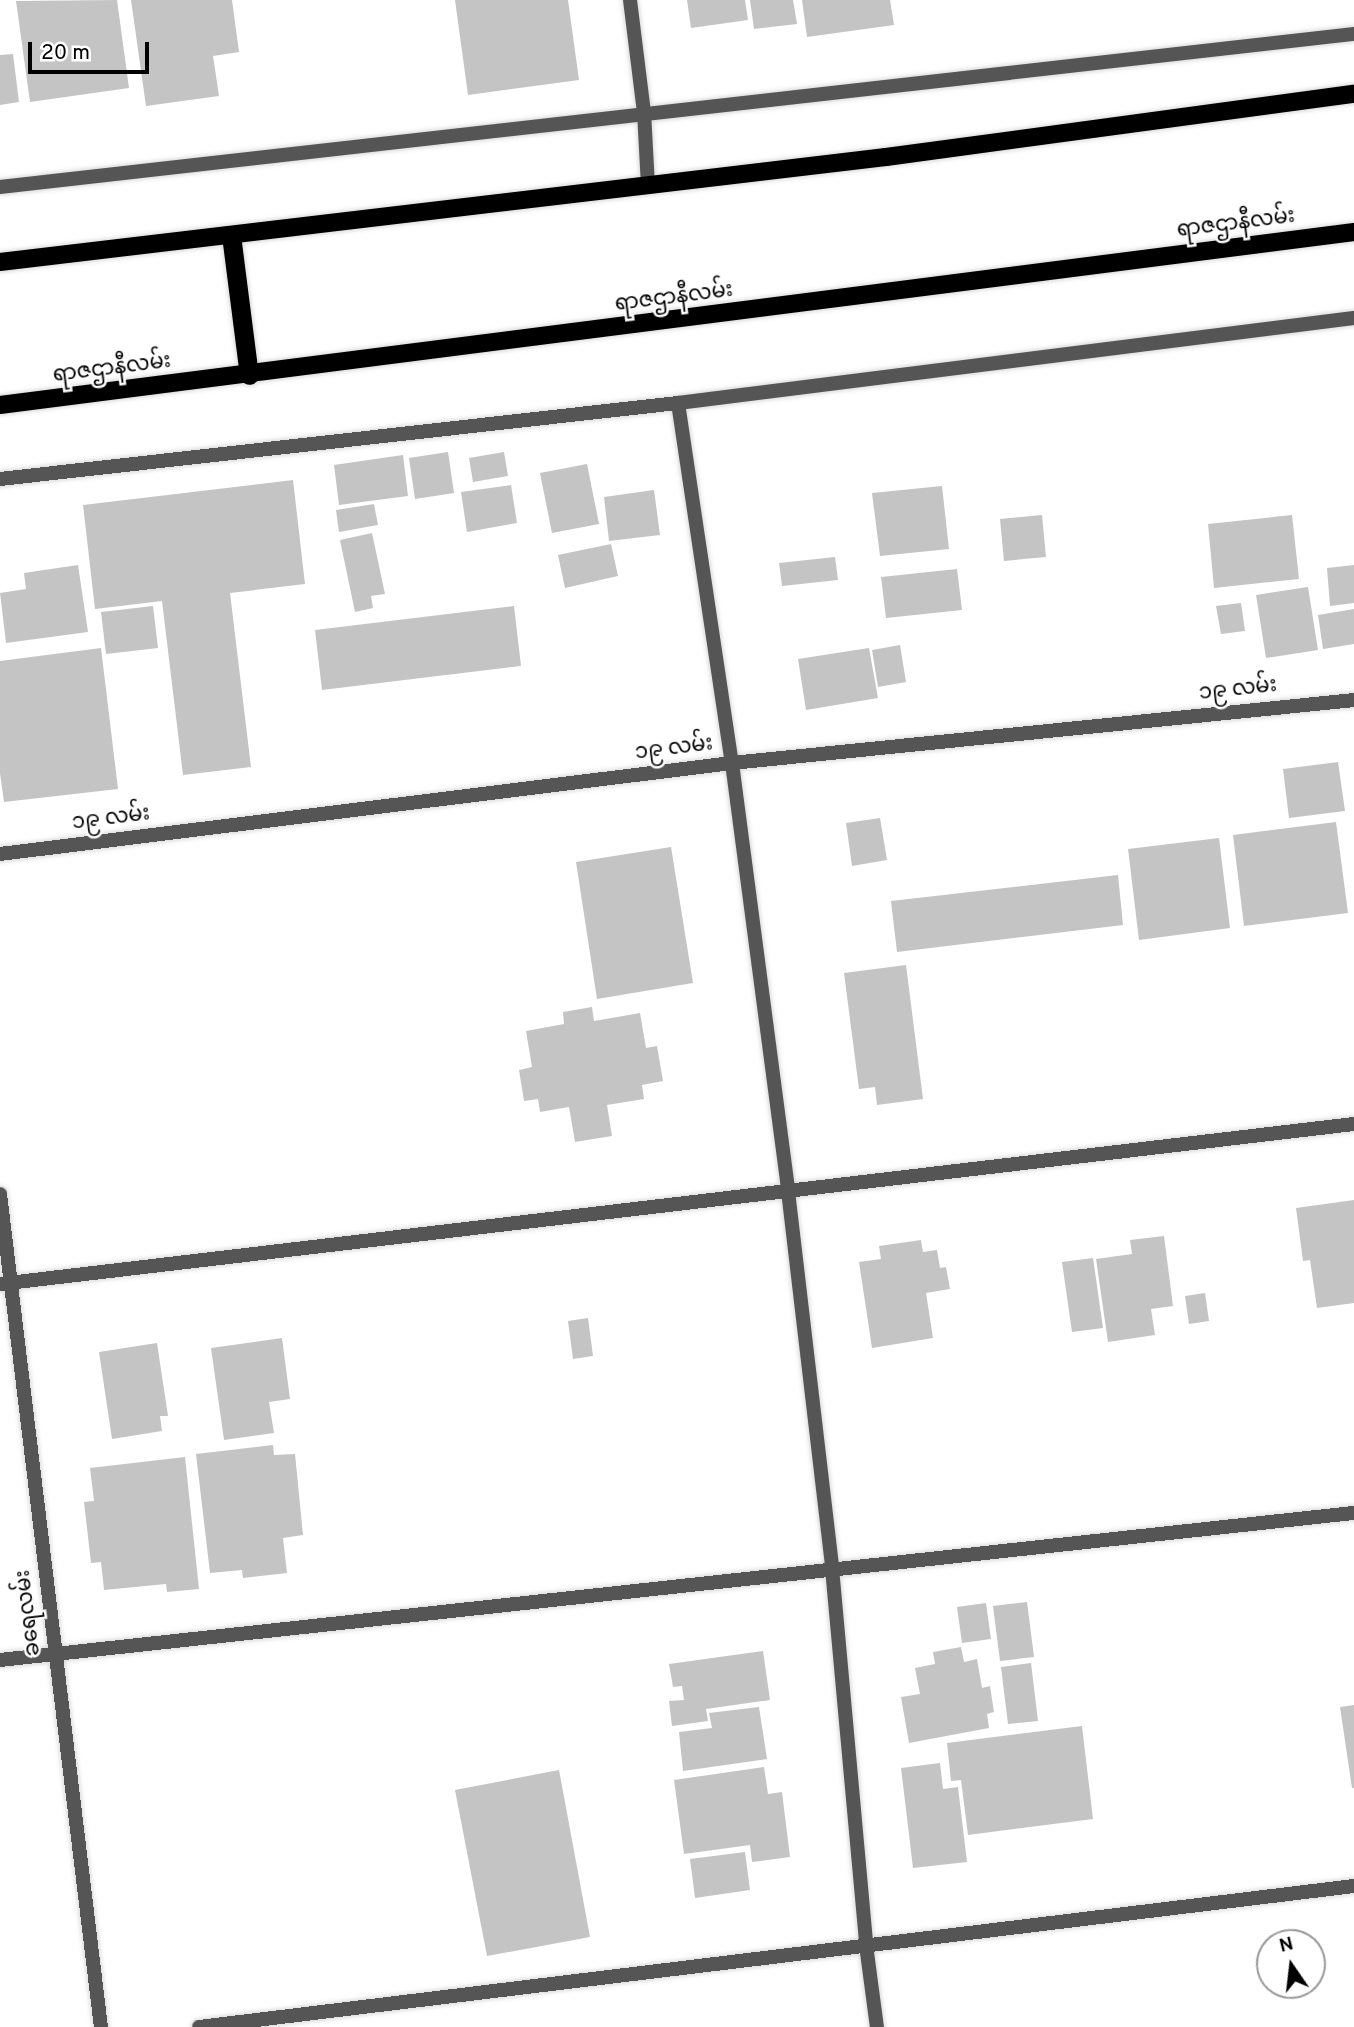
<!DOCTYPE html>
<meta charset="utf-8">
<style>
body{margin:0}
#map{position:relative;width:1354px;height:2027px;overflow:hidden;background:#fff;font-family:Overpass,"Noto Sans Myanmar",sans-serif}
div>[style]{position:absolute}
.building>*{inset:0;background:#c4c4c4}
.roads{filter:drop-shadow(0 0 2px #dbdbdb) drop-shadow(0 0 2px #dbdbdb)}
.minor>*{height:14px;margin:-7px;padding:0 7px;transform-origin:7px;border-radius:7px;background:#555}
.primary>*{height:18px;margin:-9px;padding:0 9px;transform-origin:9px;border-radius:9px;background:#000}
.trunk>*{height:19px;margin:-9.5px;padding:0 9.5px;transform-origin:9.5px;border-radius:9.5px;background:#000}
span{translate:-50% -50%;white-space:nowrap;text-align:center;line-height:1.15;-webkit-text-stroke:5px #fff;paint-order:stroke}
.street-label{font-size:21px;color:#000}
.north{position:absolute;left:1256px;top:1929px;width:70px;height:70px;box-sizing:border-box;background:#fff;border:2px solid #999;border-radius:50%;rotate:346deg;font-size:19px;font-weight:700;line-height:28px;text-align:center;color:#000}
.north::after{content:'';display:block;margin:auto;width:24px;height:32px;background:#000;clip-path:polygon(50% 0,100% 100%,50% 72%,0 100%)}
.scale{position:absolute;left:28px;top:42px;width:121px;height:32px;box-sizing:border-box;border:4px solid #000;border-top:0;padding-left:9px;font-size:21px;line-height:24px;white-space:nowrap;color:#000;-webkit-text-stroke:5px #fff;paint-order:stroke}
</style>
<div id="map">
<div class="building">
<i style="clip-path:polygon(117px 0,129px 88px,30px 102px,16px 1px)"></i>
<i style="clip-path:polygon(131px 0,232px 0,239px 52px,213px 56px,219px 96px,146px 106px)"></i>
<i style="clip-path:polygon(455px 0,568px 0,579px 80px,468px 95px)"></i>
<i style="clip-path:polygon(687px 0,745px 0,748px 20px,691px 28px)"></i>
<i style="clip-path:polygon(750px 0,793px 0,797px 24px,754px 29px)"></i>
<i style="clip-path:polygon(802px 0,890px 0,894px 25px,807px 37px)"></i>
<i style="clip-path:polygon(13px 54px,19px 102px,0 105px,0 55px)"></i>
<i style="clip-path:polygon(448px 452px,454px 493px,415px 499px,409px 458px)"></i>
<i style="clip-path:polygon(504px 452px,508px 476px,473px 482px,469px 458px)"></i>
<i style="clip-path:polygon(403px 455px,408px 496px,339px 505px,334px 465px)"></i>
<i style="clip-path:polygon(587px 464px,599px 524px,552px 533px,540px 473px)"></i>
<i style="clip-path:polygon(293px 480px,305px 584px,230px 593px,251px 767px,183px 775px,162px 601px,95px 609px,83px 505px)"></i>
<i style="clip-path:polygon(511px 485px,517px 523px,467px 532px,461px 492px)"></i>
<i style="clip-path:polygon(942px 486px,949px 549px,880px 556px,872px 493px)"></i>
<i style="clip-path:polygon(654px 490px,660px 535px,609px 541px,604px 497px)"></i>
<i style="clip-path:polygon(374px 504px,378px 525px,339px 532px,336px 510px)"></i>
<i style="clip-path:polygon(1042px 515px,1046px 557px,1004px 561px,1000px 519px)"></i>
<i style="clip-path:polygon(1292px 515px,1299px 579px,1214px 588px,1208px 524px)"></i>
<i style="clip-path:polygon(372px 533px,385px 594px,371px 596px,373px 608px,355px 612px,340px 540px)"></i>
<i style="clip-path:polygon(611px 544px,618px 576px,565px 588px,558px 555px)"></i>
<i style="clip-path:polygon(835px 557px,838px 580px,782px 586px,779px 563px)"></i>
<i style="clip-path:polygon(78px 565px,88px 632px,6px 643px,0 593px,26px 589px,24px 573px)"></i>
<i style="clip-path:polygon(1354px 565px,1354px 603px,1330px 606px,1327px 568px)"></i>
<i style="clip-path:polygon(957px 569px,962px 610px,886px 618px,881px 577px)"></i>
<i style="clip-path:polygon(1308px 587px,1318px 650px,1266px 658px,1256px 595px)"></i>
<i style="clip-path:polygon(1241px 603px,1245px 631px,1221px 634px,1216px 606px)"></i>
<i style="clip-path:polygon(153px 606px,158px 648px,106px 654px,101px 612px)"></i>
<i style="clip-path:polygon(514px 606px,521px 666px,322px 690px,315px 630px)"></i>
<i style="clip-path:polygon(1354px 609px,1354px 644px,1323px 649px,1318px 615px)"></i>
<i style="clip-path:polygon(900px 645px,906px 682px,878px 687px,872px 650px)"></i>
<i style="clip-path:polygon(101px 648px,118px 789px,4px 802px,0 773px,0 661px)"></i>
<i style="clip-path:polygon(869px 648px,878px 698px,806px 710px,798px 659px)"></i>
<i style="clip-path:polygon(1338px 762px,1345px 811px,1289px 818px,1283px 769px)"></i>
<i style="clip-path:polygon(880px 818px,887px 860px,852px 866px,846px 823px)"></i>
<i style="clip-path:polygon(1336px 822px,1348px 913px,1244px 926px,1233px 835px)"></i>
<i style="clip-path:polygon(1219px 838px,1230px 928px,1139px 940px,1128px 849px)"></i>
<i style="clip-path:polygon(671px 847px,693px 983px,597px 999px,576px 862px)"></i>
<i style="clip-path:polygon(1118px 875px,1123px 925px,897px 952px,891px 901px)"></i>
<i style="clip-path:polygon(906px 965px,923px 1099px,877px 1105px,875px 1087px,859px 1089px,844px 973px)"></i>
<i style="clip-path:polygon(592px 1007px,594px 1021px,640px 1013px,646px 1048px,657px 1046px,663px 1081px,642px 1085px,644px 1099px,607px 1105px,612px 1136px,575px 1142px,569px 1107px,540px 1112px,538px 1099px,524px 1101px,519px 1070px,532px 1067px,526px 1031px,564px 1024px,563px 1012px)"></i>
<i style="clip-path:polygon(1354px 1200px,1354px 1303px,1317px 1308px,1310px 1260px,1303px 1261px,1296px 1208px)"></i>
<i style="clip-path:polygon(1164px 1236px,1173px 1306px,1151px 1309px,1155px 1335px,1108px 1342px,1096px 1259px,1132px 1254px,1130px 1240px)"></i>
<i style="clip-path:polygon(921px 1240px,923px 1252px,937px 1250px,940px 1268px,946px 1267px,950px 1289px,926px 1293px,933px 1338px,872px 1348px,859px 1262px,881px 1259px,879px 1246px)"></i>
<i style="clip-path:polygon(1093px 1258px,1103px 1328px,1072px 1332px,1062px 1262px)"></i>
<i style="clip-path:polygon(1205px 1293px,1209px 1321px,1189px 1324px,1185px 1296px)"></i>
<i style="clip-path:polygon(588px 1318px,593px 1356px,573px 1359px,568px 1321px)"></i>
<i style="clip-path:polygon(282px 1338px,290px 1399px,269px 1402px,274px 1433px,224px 1440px,211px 1348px)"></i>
<i style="clip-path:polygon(157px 1343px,168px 1416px,160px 1416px,162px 1431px,112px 1439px,99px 1352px)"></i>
<i style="clip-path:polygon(273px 1445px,274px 1455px,295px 1454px,303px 1535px,283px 1538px,287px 1573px,243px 1578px,242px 1570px,210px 1573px,196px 1454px)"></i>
<i style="clip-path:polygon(185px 1457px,199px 1589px,167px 1592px,166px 1584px,104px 1590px,101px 1562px,91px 1563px,84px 1502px,94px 1501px,90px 1468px)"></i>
<i style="clip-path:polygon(1027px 1602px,1034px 1657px,1000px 1661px,993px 1606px)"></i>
<i style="clip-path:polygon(986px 1603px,991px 1639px,962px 1643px,957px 1607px)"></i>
<i style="clip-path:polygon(961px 1647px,964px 1662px,977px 1659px,982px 1688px,990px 1686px,994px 1712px,987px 1714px,989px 1728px,909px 1743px,901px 1697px,920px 1694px,915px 1668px,935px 1664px,933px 1652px)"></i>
<i style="clip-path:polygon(763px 1651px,770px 1700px,706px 1709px,708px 1721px,672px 1726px,669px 1701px,684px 1700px,682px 1686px,673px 1687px,669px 1664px)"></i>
<i style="clip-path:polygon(1031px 1663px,1038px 1721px,1008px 1724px,1001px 1667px)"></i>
<i style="clip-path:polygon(1354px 1705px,1354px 1788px,1352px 1788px,1340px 1707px)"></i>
<i style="clip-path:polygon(759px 1707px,767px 1759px,683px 1771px,679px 1732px,712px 1728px,709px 1713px)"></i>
<i style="clip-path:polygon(1082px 1726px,1093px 1819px,968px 1835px,961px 1780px,951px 1781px,947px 1743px)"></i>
<i style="clip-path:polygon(940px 1763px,943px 1789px,958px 1787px,967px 1862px,913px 1868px,901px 1768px)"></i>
<i style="clip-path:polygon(764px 1767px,768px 1794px,782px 1792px,790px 1857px,752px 1862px,750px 1845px,684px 1854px,674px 1780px)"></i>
<i style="clip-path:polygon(559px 1770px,590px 1937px,487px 1956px,455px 1790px)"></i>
<i style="clip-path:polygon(745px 1852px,750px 1890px,695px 1898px,690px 1859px)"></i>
</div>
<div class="roads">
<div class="minor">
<i style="left:630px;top:0;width:113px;rotate:82.9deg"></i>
<i style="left:644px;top:112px;width:73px;rotate:86.9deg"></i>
<i style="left:0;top:187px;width:1363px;rotate:-6.45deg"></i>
<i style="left:678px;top:403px;width:364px;rotate:81.5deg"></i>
<i style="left:732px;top:763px;width:432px;rotate:82.5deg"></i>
<i style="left:788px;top:1191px;width:380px;rotate:83.3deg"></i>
<i style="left:832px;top:1568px;width:379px;rotate:84.8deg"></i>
<i style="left:866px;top:1945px;width:83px;rotate:82.4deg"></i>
<i style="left:0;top:479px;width:682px;rotate:-6.4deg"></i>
<i style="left:678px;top:403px;width:681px;rotate:-7.17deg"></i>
<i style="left:0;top:854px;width:738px;rotate:-7.09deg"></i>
<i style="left:732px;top:763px;width:625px;rotate:-5.78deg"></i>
<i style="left:0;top:1194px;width:839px;rotate:83.09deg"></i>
<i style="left:0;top:1284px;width:1363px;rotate:-6.74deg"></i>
<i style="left:0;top:1660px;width:1362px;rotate:-6.2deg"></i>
<i style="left:199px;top:2027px;width:1164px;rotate:-6.96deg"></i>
</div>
<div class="primary">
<i style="left:0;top:262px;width:892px;rotate:-6.76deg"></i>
<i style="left:886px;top:157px;width:472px;rotate:-7.7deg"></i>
<i style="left:0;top:405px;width:1365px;rotate:-7.28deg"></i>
</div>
<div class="trunk">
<i style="left:231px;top:235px;width:141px;rotate:82.7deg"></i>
</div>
</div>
<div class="street-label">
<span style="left:1236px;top:224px;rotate:-7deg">ရာဇဌာနီလမ်း</span>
<span style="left:674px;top:298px;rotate:-7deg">ရာဇဌာနီလမ်း</span>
<span style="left:112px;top:369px;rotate:-7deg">ရာဇဌာနီလမ်း</span>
<span style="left:1238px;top:690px;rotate:-6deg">၁၉ လမ်း</span>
<span style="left:674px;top:749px;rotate:-7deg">၁၉ လမ်း</span>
<span style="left:111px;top:819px;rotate:-7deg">၁၉ လမ်း</span>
<span style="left:29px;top:1613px;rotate:-97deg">ခရေလမ်း</span>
</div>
<div class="north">N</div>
<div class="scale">20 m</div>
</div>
